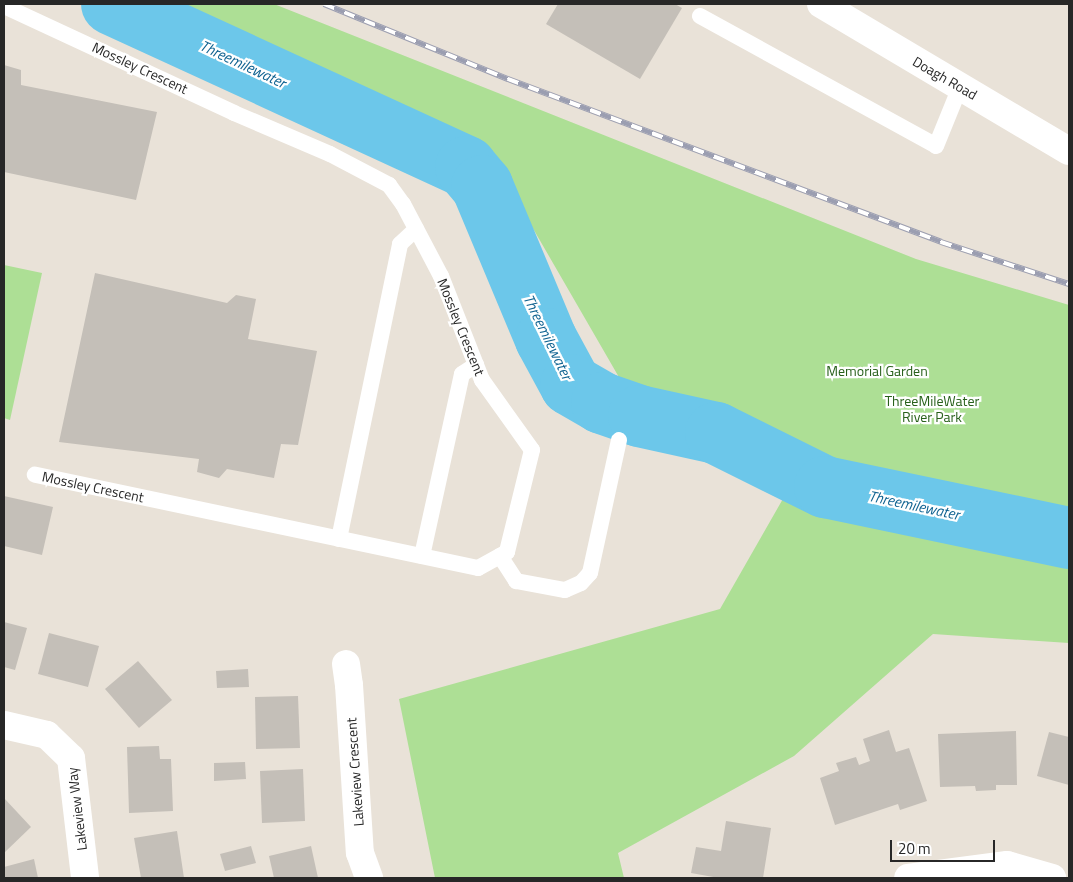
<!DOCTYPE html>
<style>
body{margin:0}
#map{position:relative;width:1073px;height:882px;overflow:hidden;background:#e9e2d8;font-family:"Titillium Web",sans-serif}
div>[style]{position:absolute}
.green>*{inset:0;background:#addf95}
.river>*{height:62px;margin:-31px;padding:0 31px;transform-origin:31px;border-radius:31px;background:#6cc7ea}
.building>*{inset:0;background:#c4bfb8}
.lane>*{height:16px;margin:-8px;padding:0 8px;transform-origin:8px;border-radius:8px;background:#fff}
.street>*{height:28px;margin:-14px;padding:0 14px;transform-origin:14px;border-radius:14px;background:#fff}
.secondary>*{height:28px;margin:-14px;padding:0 14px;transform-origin:14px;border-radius:14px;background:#fff}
.rail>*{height:5.5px;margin-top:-2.75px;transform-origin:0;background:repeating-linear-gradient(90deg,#fff 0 11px,#9b9eb1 0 22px);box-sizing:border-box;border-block:1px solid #9b9eb1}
span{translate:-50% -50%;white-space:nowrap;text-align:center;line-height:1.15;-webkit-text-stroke:4.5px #fff;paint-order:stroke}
.street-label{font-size:14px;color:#272727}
.park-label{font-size:14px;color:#28601b}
.water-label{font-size:15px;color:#106391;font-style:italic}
.frame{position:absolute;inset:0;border:5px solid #272727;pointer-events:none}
.scale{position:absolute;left:890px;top:840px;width:105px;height:22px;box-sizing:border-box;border:2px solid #272727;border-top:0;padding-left:6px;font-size:15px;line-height:18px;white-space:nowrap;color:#272727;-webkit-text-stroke:4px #fff;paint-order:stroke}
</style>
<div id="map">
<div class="green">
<i style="clip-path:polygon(103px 4px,274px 4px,916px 259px,1069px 305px,1069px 643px,933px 634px,794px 756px,618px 853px,624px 878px,435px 878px,399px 699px,720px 609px,804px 462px,620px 379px,494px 161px)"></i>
<i style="clip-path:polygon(4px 265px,42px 273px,10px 420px,4px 418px)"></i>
</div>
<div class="river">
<i style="left:112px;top:4px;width:390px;rotate:24.7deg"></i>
<i style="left:466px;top:167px;width:25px;rotate:50deg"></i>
<i style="left:482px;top:186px;width:166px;rotate:67.3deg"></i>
<i style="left:546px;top:339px;width:52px;rotate:61.5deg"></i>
<i style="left:571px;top:385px;width:36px;rotate:30deg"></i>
<i style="left:602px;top:403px;width:39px;rotate:19deg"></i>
<i style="left:639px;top:416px;width:79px;rotate:12.4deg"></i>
<i style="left:716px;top:433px;width:122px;rotate:26.4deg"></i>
<i style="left:825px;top:487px;width:249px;rotate:11.8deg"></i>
</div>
<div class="building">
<i style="clip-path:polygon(558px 4px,675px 4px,682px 8px,640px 79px,546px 24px)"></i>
<i style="clip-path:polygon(4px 65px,21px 70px,21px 85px,157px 112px,136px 200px,4px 172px)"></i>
<i style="clip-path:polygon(95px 273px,227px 303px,236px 295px,256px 299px,248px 339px,317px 351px,298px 445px,281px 444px,274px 478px,227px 469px,219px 478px,197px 472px,199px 459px,59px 442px)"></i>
<i style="clip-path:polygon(4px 496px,53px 507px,42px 555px,4px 546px)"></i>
<i style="clip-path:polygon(4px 622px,27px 628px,15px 670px,4px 667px)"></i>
<i style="clip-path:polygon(49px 633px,99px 646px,88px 687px,38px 674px)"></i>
<i style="clip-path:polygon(138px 661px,172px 700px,139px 728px,105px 689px)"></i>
<i style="clip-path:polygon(248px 669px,249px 687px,217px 688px,216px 671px)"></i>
<i style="clip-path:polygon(298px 696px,300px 748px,256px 749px,255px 697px)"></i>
<i style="clip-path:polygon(889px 730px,896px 752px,909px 748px,927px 801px,900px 810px,898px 804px,835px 825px,820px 778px,839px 771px,836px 763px,856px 757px,859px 765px,870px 761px,863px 739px)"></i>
<i style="clip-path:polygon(1016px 731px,1017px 785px,996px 785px,996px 790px,976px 791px,975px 786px,940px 787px,938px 734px)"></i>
<i style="clip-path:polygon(1049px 732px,1069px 737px,1069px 785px,1037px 776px)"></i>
<i style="clip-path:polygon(159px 746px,160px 759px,171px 759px,173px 811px,129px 813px,127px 747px)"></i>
<i style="clip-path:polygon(245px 762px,246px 779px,214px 781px,214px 763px)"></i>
<i style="clip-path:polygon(303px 769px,305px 821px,262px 823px,260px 771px)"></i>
<i style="clip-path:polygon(4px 798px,31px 827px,4px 853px)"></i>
<i style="clip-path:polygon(726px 821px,771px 828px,763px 878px,719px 878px,691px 873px,696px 847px,721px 851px)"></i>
<i style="clip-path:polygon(177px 831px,184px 878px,141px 878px,134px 838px)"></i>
<i style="clip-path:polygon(251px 846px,256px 863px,225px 871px,220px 854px)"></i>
<i style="clip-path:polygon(311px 846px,318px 878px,274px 878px,269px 856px)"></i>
<i style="clip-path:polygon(34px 859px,38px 878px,4px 878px,4px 867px)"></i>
</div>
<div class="lane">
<i style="left:4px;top:6px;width:254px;rotate:24.9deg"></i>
<i style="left:234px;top:113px;width:104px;rotate:23.1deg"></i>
<i style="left:330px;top:154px;width:67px;rotate:27.7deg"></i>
<i style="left:389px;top:185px;width:24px;rotate:54deg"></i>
<i style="left:403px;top:204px;width:81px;rotate:62.2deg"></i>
<i style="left:441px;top:276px;width:112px;rotate:68.5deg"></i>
<i style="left:482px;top:380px;width:86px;rotate:54.5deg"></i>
<i style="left:532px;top:450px;width:105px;rotate:103.8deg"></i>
<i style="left:507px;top:552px;width:33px;rotate:151deg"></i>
<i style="left:478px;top:568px;width:453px;rotate:-168.1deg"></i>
<i style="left:700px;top:16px;width:269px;rotate:28.8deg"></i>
<i style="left:936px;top:146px;width:64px;rotate:-67.9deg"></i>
<i style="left:339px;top:539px;width:301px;rotate:-78.3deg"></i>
<i style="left:400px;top:244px;width:22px;rotate:-43deg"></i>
<i style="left:422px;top:556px;width:186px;rotate:-77.6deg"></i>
<i style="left:462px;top:374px;width:17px;rotate:-33deg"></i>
<i style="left:500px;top:556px;width:30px;rotate:57deg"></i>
<i style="left:516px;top:581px;width:50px;rotate:10.4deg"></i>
<i style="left:565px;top:590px;width:17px;rotate:-24deg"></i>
<i style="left:581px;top:583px;width:13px;rotate:-48deg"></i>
<i style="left:590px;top:573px;width:136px;rotate:-77.7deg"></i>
</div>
<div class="street">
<i style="left:346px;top:664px;width:21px;rotate:82deg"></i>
<i style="left:349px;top:685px;width:168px;rotate:86.3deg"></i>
<i style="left:360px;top:853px;width:27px;rotate:70deg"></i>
<i style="left:4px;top:725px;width:44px;rotate:13.1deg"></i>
<i style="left:47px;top:735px;width:33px;rotate:44deg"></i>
<i style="left:71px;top:758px;width:121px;rotate:83.3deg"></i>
<i style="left:908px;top:878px;width:100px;rotate:-7.5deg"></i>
<i style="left:1007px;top:865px;width:47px;rotate:16.1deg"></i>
</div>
<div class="secondary">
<i style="left:821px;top:4px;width:288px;rotate:30.7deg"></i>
</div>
<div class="rail">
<i style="left:324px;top:4px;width:199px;rotate:22.2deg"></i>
<i style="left:508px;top:79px;width:463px;rotate:20.6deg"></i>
<i style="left:941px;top:242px;width:135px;rotate:18.2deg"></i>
</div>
<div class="street-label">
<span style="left:140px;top:68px;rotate:25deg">Mossley Crescent</span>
<span style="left:945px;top:78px;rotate:30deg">Doagh Road</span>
<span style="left:461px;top:327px;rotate:68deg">Mossley Crescent</span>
<span style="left:93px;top:487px;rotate:12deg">Mossley Crescent</span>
<span style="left:355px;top:772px;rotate:-94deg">Lakeview Crescent</span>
<span style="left:77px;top:809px;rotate:-97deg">Lakeview Way</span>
</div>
<div class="park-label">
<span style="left:877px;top:371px">Memorial Garden</span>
<span style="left:932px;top:409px">ThreeMileWater<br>River Park</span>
</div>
<div class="water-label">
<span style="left:243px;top:64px;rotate:25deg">Threemilewater</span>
<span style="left:548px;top:337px;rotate:64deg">Threemilewater</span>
<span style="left:914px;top:505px;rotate:12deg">Threemilewater</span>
</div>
<div class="frame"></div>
<div class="scale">20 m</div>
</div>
